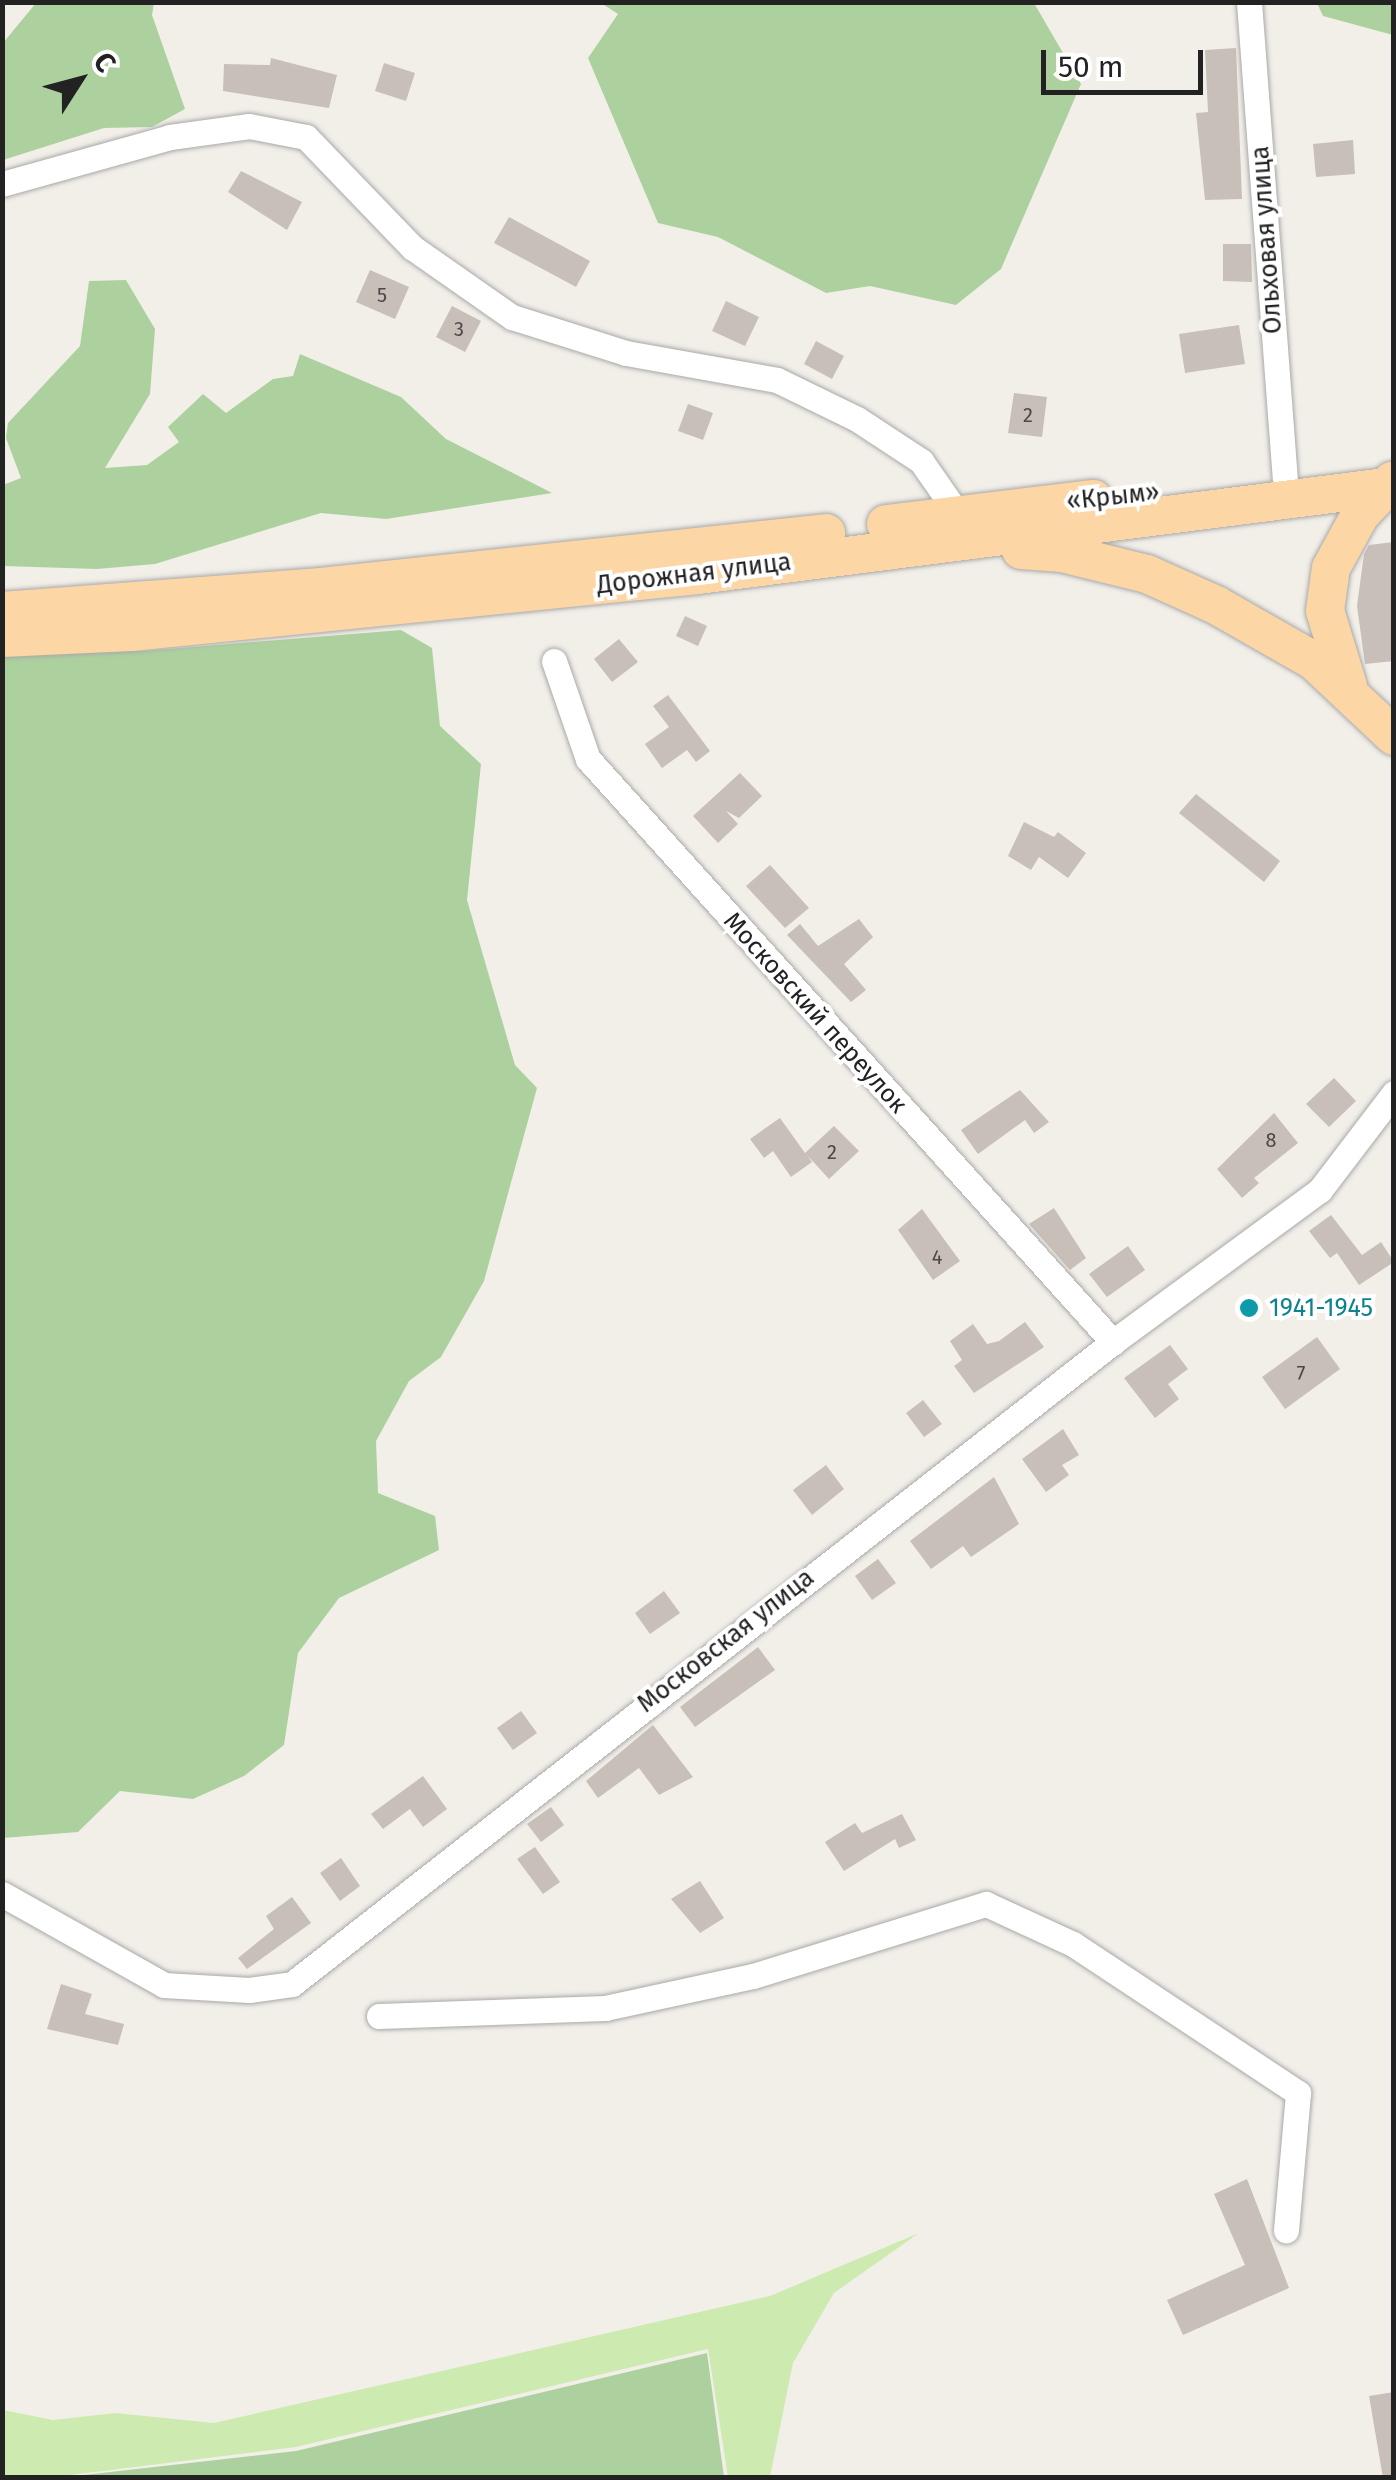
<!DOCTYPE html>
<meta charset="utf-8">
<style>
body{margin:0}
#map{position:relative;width:1396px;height:2480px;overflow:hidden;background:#f2efe9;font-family:"Fira Sans",sans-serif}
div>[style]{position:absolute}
.grass>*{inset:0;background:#cdebb0}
.forest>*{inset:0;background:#add19e}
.building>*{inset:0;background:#c7bfb8}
.roads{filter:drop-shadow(0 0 2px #a9a9a9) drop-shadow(0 0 2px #a9a9a9)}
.minor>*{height:25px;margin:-12.5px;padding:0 12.5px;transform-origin:12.5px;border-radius:12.5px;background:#fff}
.primary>*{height:38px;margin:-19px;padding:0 19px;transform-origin:19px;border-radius:19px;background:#fcd6a4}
.dots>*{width:28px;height:28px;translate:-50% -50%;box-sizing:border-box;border:5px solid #fff;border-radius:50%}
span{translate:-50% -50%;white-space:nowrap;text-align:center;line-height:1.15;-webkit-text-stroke:8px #fff;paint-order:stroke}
.number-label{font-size:20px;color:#4b4948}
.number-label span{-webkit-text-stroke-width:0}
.street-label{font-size:25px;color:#222}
.culture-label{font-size:25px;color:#0d838f}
.left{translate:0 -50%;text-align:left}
.frame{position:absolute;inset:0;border:5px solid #222;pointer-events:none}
.north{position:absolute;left:30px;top:30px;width:100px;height:100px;-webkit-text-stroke:8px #fff;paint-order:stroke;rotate:54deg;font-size:28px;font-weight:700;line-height:40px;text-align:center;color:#222}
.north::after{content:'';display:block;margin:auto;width:35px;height:45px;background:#222;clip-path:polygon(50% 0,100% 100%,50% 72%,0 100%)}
.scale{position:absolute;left:1041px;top:50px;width:162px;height:45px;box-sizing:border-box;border:5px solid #222;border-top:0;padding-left:12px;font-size:30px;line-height:35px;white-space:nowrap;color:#222;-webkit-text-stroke:8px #fff;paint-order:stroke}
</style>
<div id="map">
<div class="grass">
<i style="clip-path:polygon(919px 2233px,834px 2293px,793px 2363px,770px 2477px,728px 2477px,708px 2349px,296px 2447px,54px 2477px,3px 2477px,3px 2410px,53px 2420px,115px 2413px,214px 2423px,770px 2296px)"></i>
</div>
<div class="forest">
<i style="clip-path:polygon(36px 3px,154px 3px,152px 15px,185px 109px,152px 127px,104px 128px,3px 160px,3px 43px)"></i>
<i style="clip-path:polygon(601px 3px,1034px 3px,1081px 84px,1001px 269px,956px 305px,870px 286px,826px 293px,718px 237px,658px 223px,588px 58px,618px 14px)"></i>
<i style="clip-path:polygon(1317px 3px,1393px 3px,1393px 35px,1323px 16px)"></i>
<i style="clip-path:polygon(126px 280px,155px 329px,150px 394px,105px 468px,147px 465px,179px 442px,168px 427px,203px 394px,226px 413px,273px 379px,293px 376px,300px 354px,401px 397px,446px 439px,552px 493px,386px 519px,321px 513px,155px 564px,97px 569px,3px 566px,3px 485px,21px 478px,6px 438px,8px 423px,80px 346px,89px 281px)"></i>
<i style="clip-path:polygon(401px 630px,432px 648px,440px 726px,481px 764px,467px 900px,515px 1065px,537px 1088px,484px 1281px,441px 1357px,409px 1381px,376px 1441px,378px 1493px,435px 1516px,439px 1550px,339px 1598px,298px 1653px,284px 1745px,244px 1776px,193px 1799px,120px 1791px,78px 1832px,3px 1838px,3px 652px,144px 651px)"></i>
<i style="clip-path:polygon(707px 2353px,724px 2477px,66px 2477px,296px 2451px)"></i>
</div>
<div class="building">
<i style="clip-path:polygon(1236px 48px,1242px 199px,1205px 200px,1196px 113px,1208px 112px,1205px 50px)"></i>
<i style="clip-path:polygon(271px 58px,337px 75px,329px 108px,223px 91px,224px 64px,270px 65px)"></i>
<i style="clip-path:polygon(384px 63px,415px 73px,406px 101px,375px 91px)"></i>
<i style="clip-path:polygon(1353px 140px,1355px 174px,1316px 177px,1313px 144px)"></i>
<i style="clip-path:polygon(241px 171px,302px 202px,287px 230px,228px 192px)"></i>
<i style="clip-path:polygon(509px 217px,590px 261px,576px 287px,494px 243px)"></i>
<i style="clip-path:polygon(1223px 244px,1251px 244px,1252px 282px,1223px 281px)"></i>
<i style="clip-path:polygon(370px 270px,409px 287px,395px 319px,356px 302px)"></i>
<i style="clip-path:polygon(726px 301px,759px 317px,745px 346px,712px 331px)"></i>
<i style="clip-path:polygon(452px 306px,481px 321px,465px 352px,436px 337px)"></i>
<i style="clip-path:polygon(1239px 325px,1245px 364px,1185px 373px,1179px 334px)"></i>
<i style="clip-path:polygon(816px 341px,844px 356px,832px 379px,804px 364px)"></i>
<i style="clip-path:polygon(1014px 393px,1047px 397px,1042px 437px,1008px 433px)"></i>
<i style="clip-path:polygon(688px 404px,713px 413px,703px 440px,678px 431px)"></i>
<i style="clip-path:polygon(1394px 542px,1394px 661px,1365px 664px,1357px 606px,1364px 554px,1369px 545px)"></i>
<i style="clip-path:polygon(685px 616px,707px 626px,698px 646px,676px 636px)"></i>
<i style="clip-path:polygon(619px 639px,638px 662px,612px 682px,594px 659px)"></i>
<i style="clip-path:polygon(668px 695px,710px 751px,696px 762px,687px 750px,662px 768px,645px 744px,669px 727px,653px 706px)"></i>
<i style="clip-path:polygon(740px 773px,762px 796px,739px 818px,726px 811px,738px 824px,718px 843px,693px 816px)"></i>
<i style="clip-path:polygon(1196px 794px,1280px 861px,1264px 882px,1179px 813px)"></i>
<i style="clip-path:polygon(1024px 822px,1054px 837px,1058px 832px,1086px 853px,1068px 878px,1039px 857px,1031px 870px,1008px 856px)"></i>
<i style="clip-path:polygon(770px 865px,809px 908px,785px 928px,746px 886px)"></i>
<i style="clip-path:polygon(859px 919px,873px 937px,844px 964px,866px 990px,851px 1002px,787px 935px,800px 924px,818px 946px)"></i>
<i style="clip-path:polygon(1334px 1078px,1356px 1101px,1329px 1127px,1306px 1104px)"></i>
<i style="clip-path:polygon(1020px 1090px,1049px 1122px,1034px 1133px,1025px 1120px,978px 1154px,961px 1130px)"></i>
<i style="clip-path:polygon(1274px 1113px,1298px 1143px,1254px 1178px,1259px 1183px,1242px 1198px,1217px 1169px)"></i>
<i style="clip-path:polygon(780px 1118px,805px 1153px,834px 1126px,859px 1151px,829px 1179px,807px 1155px,812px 1162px,791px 1177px,773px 1151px,764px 1158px,750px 1139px)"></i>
<i style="clip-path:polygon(1054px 1208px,1086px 1258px,1070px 1270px,1029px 1224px)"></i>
<i style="clip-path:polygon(922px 1209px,960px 1261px,933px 1280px,898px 1230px)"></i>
<i style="clip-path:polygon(1331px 1215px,1362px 1255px,1381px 1242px,1394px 1262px,1359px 1285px,1337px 1253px,1330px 1258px,1309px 1231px)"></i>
<i style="clip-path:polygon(1128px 1246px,1145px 1270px,1107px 1297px,1089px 1274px)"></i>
<i style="clip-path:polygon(1025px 1322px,1044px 1347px,974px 1393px,954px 1366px,962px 1360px,950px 1341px,973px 1324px,987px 1344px,999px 1341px)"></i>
<i style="clip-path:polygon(1317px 1337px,1340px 1369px,1285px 1409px,1262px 1377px)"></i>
<i style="clip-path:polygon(1170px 1345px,1188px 1369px,1168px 1384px,1179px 1399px,1155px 1418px,1124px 1378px)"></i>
<i style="clip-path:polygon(923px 1400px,942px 1424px,924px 1437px,906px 1413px)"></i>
<i style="clip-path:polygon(1063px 1429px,1079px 1455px,1062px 1465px,1069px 1475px,1046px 1492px,1022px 1459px)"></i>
<i style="clip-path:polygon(826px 1465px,844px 1489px,812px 1515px,793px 1490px)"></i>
<i style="clip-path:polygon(994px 1477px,1019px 1524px,971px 1557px,963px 1546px,931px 1569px,910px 1541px)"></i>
<i style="clip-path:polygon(878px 1559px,896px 1583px,872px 1600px,855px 1576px)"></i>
<i style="clip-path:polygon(664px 1591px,680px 1613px,650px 1634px,635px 1613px)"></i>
<i style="clip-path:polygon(758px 1647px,775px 1670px,695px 1727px,680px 1707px)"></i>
<i style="clip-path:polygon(521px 1711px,537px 1733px,513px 1750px,497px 1728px)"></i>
<i style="clip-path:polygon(653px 1725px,693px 1777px,659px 1795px,639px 1768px,598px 1798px,586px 1781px)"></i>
<i style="clip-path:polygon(423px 1776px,447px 1809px,423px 1827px,410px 1809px,383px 1829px,371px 1814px)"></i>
<i style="clip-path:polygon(551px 1807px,564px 1825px,541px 1842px,527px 1824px)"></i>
<i style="clip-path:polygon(902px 1814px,916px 1840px,899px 1848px,895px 1839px,844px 1871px,825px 1842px,855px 1823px,862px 1833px)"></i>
<i style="clip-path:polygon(535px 1847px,560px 1882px,543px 1894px,517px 1859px)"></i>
<i style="clip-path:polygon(341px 1858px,360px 1886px,340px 1901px,320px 1873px)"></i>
<i style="clip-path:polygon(700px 1881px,724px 1918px,700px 1933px,671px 1899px)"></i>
<i style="clip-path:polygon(292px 1897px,311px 1923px,247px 1969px,238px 1958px,274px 1929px,266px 1916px)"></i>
<i style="clip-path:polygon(61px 1984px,92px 1994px,85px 2014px,124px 2024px,118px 2045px,47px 2029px)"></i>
<i style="clip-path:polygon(1247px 2179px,1289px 2288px,1183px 2335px,1167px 2300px,1245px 2265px,1214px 2194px)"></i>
<i style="clip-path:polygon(1394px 2392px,1394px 2478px,1383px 2478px,1369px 2396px)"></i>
</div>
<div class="roads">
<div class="minor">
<i style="left:1249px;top:2px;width:477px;rotate:85.7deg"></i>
<i style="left:2px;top:184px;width:174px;rotate:-15.6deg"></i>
<i style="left:170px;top:137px;width:80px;rotate:-7.9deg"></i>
<i style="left:249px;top:126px;width:58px;rotate:10.9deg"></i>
<i style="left:306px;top:137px;width:154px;rotate:46.1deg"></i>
<i style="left:413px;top:248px;width:121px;rotate:34.9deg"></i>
<i style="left:512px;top:317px;width:120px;rotate:17.5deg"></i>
<i style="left:626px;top:353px;width:153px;rotate:10.1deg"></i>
<i style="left:777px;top:380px;width:89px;rotate:26deg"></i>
<i style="left:857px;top:419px;width:77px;rotate:33.3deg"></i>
<i style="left:921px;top:461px;width:65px;rotate:55.1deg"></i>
<i style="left:554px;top:661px;width:104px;rotate:70.9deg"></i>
<i style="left:588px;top:759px;width:785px;rotate:48deg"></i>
<i style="left:2px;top:1894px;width:186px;rotate:29.3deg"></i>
<i style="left:164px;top:1985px;width:85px;rotate:3.4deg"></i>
<i style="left:249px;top:1990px;width:43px;rotate:-7.9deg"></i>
<i style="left:292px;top:1984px;width:1042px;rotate:-38.02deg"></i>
<i style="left:1113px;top:1342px;width:257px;rotate:-36.3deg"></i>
<i style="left:1320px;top:1190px;width:122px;rotate:-52.7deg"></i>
<i style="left:379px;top:2016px;width:226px;rotate:-2deg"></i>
<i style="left:605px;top:2008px;width:151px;rotate:-12.2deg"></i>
<i style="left:753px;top:1976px;width:244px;rotate:-17.2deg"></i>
<i style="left:986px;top:1904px;width:96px;rotate:24.7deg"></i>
<i style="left:1073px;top:1944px;width:270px;rotate:33.5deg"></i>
<i style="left:1298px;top:2093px;width:138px;rotate:95deg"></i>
</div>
<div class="primary">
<i style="left:886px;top:524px;width:209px;rotate:-6.9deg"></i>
<i style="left:1021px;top:550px;width:41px;rotate:4.2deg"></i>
<i style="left:1062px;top:553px;width:88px;rotate:13.9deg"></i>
<i style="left:1147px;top:574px;width:76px;rotate:24.2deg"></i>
<i style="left:1216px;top:605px;width:113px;rotate:29.7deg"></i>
<i style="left:1314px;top:661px;width:110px;rotate:43.2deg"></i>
<i style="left:2px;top:611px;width:320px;rotate:-4.3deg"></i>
<i style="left:321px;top:587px;width:508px;rotate:-6.1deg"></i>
<i style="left:2px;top:638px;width:129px;rotate:-2.7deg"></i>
<i style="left:131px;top:632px;width:570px;rotate:-5.74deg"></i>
<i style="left:698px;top:575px;width:702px;rotate:-7.29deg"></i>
<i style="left:1348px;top:686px;width:78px;rotate:-107deg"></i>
<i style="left:1325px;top:611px;width:43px;rotate:-82.1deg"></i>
<i style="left:1331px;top:568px;width:60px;rotate:-61.3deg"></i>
<i style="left:1360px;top:515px;width:47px;rotate:-46.7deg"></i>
</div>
</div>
<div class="dots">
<i style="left:1249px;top:1308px;background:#0f9aa8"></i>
</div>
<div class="number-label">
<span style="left:382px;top:295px">5</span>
<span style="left:459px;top:329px">3</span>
<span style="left:1028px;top:415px">2</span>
<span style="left:1271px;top:1140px">8</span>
<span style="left:832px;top:1152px">2</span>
<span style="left:937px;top:1257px">4</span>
<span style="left:1301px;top:1373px">7</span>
</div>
<div class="street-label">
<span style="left:1267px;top:240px;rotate:-94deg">Ольховая улица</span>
<span style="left:1113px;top:497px;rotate:-6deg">«Крым»</span>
<span style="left:694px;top:574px;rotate:-7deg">Дорожная улица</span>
<span style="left:815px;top:1013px;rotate:48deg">Московский переулок</span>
<span style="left:726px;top:1641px;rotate:-38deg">Московская улица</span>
</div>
<div class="culture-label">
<span class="left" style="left:1269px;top:1308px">1941-1945</span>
</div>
<div class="frame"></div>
<div class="north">С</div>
<div class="scale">50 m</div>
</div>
